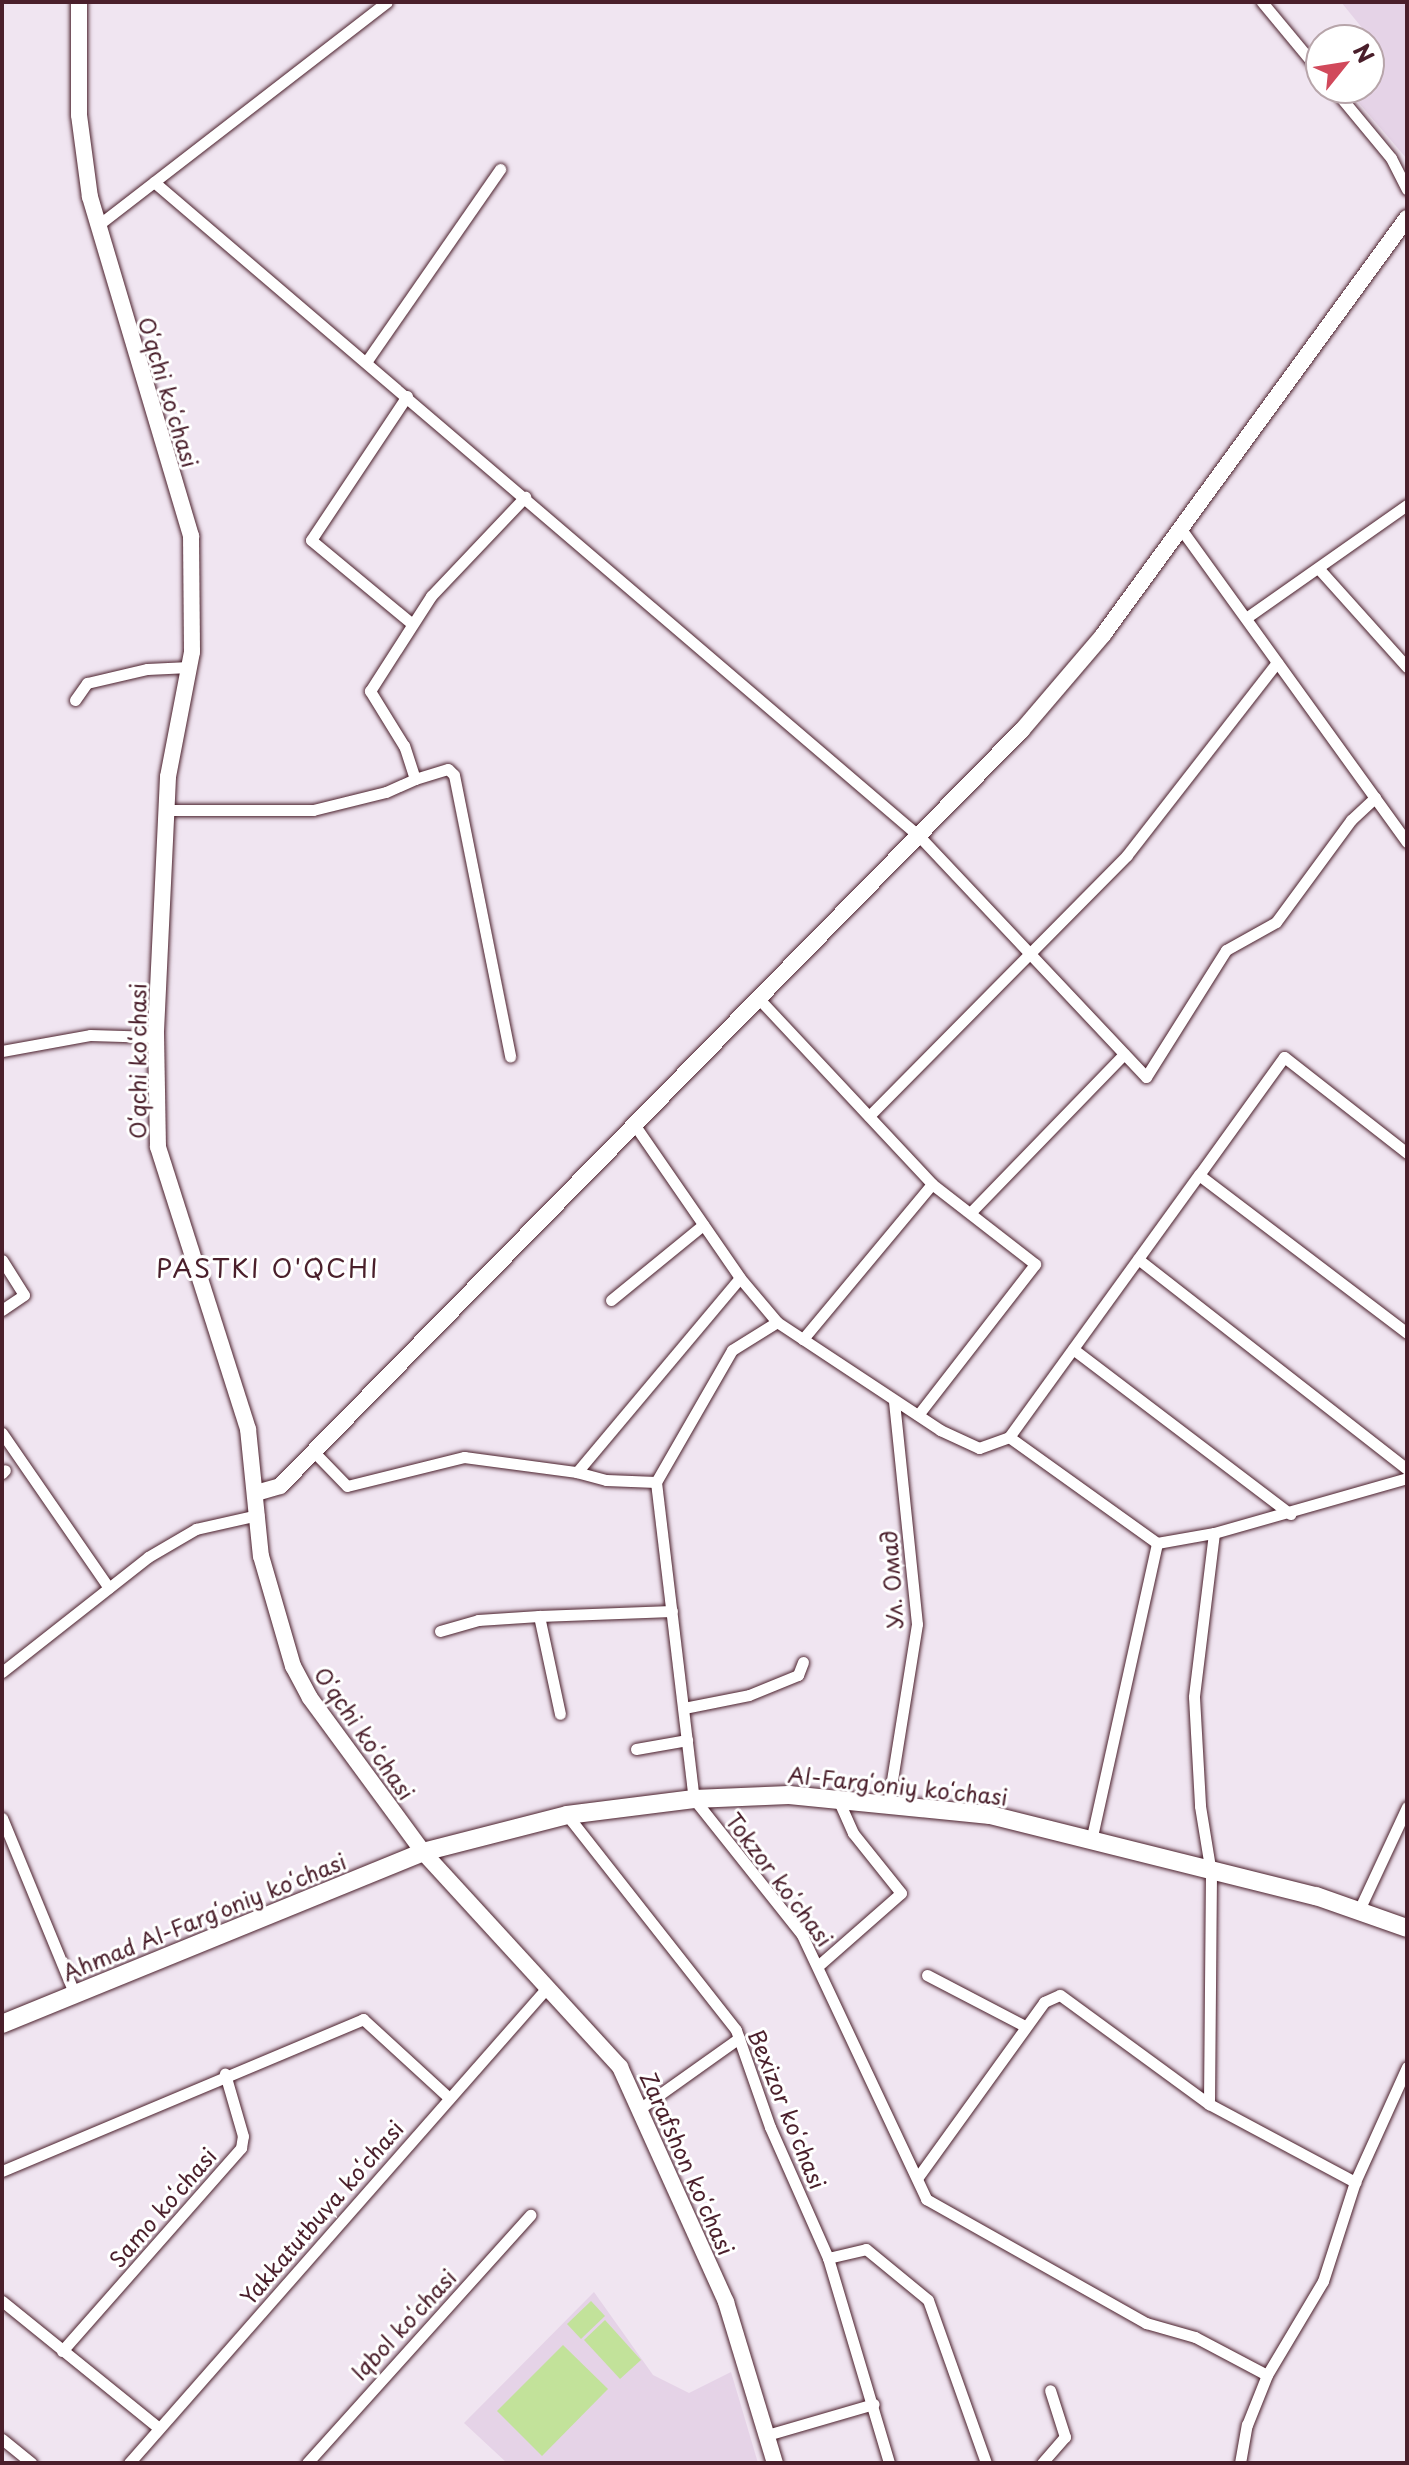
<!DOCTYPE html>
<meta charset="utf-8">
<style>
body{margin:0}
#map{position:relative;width:1409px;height:2465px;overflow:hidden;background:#f0e5f1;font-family:"Playpen Sans",sans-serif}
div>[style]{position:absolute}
.built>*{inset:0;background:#e5d3e7}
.green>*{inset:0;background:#c2e29a}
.roads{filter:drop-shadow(0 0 2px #4a1f2b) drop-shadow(0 0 2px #4a1f2b)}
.street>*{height:11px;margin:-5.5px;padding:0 5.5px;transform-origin:5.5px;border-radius:5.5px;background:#fff}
.secondary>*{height:16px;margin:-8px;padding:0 8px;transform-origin:8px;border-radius:8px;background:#fff}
.primary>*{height:18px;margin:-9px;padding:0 9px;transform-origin:9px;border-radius:9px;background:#fff}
span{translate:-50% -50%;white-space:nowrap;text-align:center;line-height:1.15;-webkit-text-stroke:6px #fff;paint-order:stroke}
.street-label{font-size:22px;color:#4a1f2b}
.quarter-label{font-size:26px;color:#4a1f2b;letter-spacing:2px}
.frame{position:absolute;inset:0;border:4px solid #4a1f2b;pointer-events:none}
.north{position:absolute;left:1305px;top:24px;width:80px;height:80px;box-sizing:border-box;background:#fff;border:2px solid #b7a5aa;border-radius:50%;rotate:60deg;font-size:22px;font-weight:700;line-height:32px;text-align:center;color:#4a1f2b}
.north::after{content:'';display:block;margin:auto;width:28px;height:36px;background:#d1495b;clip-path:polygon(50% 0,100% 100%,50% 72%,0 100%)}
</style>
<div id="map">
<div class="built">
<i style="clip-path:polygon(1341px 2px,1407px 2px,1407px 159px,1346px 88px,1369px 88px,1369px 40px,1360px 40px,1367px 34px)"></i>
<i style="clip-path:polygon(594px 2292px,653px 2375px,689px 2393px,731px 2372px,758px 2463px,507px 2463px,464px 2423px)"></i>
</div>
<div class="green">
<i style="clip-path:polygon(591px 2301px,605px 2316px,581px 2339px,567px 2324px)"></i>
<i style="clip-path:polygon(605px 2320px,641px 2360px,620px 2379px,584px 2340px)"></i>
<i style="clip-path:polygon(563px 2345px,608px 2389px,542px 2456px,497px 2411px)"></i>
</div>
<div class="roads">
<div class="street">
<i style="left:1262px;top:2px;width:92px;rotate:50.3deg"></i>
<i style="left:1333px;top:88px;width:91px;rotate:50.4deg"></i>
<i style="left:1391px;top:158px;width:35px;rotate:63deg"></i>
<i style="left:154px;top:182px;width:1006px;rotate:40.53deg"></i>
<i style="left:919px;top:836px;width:331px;rotate:46.7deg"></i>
<i style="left:1146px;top:1077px;width:150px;rotate:-57.8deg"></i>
<i style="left:1226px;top:950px;width:57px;rotate:-29.2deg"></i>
<i style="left:1276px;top:922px;width:127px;rotate:-53.7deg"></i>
<i style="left:1351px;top:820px;width:33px;rotate:-43deg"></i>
<i style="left:97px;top:226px;width:366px;rotate:-37.7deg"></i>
<i style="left:366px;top:362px;width:235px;rotate:-55.2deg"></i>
<i style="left:407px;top:396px;width:173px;rotate:123.7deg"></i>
<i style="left:311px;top:540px;width:130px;rotate:39.7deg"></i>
<i style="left:1181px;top:529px;width:386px;rotate:54.2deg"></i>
<i style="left:1319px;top:569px;width:132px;rotate:48.1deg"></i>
<i style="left:1246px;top:618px;width:197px;rotate:-35.1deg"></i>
<i style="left:75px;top:700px;width:21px;rotate:-55deg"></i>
<i style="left:87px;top:683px;width:62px;rotate:-13.1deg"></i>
<i style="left:147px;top:669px;width:42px;rotate:-2.7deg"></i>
<i style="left:415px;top:779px;width:34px;rotate:-17deg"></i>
<i style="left:448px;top:769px;width:8px;rotate:45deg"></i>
<i style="left:454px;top:775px;width:287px;rotate:78.7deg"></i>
<i style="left:166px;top:810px;width:147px"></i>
<i style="left:313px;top:810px;width:75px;rotate:-13.9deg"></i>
<i style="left:386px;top:792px;width:32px;rotate:-24deg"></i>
<i style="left:415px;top:779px;width:35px;rotate:-108deg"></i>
<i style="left:404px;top:746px;width:65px;rotate:-121.7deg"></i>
<i style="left:370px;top:691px;width:113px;rotate:-57.3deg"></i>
<i style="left:431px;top:596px;width:137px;rotate:-46.5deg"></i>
<i style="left:760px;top:1000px;width:252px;rotate:46.9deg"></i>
<i style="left:932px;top:1184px;width:202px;rotate:129.8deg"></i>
<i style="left:2px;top:1051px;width:89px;rotate:-10.3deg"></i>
<i style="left:90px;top:1035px;width:66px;rotate:1.7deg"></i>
<i style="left:869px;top:1116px;width:367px;rotate:-45.3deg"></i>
<i style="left:1127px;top:855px;width:244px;rotate:-52.1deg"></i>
<i style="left:636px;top:1127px;width:183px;rotate:55.4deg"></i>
<i style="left:740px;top:1278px;width:57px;rotate:49.9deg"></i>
<i style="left:777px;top:1322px;width:196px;rotate:33.5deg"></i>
<i style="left:940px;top:1430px;width:43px;rotate:24.8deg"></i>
<i style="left:979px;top:1448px;width:32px;rotate:-20deg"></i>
<i style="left:1009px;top:1437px;width:182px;rotate:35.6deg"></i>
<i style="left:1157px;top:1543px;width:58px;rotate:-10deg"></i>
<i style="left:1214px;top:1533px;width:165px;rotate:97deg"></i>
<i style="left:1194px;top:1697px;width:109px;rotate:86.8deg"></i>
<i style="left:1200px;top:1806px;width:68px;rotate:80.7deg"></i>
<i style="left:1211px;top:1873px;width:231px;rotate:90.5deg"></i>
<i style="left:1407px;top:1153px;width:156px;rotate:-142deg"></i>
<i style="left:1284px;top:1057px;width:145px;rotate:125.8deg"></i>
<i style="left:1199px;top:1175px;width:261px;rotate:37.2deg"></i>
<i style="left:971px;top:1212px;width:220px;rotate:-45.9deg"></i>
<i style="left:1138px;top:1259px;width:341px;rotate:38deg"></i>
<i style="left:2px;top:1260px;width:41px;rotate:57.8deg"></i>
<i style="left:24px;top:1295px;width:27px;rotate:146deg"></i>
<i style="left:611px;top:1300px;width:119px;rotate:-39.2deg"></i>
<i style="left:777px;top:1322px;width:53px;rotate:148.1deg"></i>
<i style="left:732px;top:1350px;width:152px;rotate:119.9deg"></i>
<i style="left:656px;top:1482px;width:319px;rotate:83.2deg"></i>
<i style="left:694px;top:1799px;width:174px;rotate:51.5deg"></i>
<i style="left:802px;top:1935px;width:292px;rotate:64.8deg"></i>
<i style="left:926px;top:2199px;width:253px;rotate:29.4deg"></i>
<i style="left:1146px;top:2323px;width:51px;rotate:15.9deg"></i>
<i style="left:1195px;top:2337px;width:81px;rotate:27.8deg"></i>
<i style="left:1073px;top:1349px;width:273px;rotate:37.2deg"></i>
<i style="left:918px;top:1415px;width:191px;rotate:-52.2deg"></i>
<i style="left:1035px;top:1264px;width:130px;rotate:-142.2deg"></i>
<i style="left:2px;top:1433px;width:188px;rotate:55.4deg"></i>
<i style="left:1009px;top:1437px;width:324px;rotate:-54.1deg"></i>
<i style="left:314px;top:1452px;width:47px;rotate:45.9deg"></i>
<i style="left:347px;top:1486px;width:121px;rotate:-13.9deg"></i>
<i style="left:464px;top:1457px;width:114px;rotate:7.6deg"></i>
<i style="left:2px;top:1473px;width:4px;rotate:-45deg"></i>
<i style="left:656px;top:1482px;width:50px;rotate:-177.7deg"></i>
<i style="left:606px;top:1480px;width:30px;rotate:-165deg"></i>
<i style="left:577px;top:1472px;width:253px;rotate:-50deg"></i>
<i style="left:1214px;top:1533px;width:201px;rotate:-15.9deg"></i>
<i style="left:539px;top:1616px;width:133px;rotate:-2.2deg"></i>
<i style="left:440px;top:1631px;width:40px;rotate:-16deg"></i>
<i style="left:478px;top:1620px;width:61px;rotate:-3.8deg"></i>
<i style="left:539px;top:1616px;width:100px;rotate:77.9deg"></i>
<i style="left:2px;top:1672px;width:186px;rotate:-38.2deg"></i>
<i style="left:148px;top:1557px;width:56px;rotate:-30.3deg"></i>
<i style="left:196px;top:1529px;width:64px;rotate:-12.7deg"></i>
<i style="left:684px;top:1708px;width:66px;rotate:-11.3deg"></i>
<i style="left:749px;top:1695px;width:53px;rotate:-22.2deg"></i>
<i style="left:798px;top:1675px;width:14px;rotate:-69deg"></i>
<i style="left:636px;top:1749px;width:52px;rotate:-10deg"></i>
<i style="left:888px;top:1805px;width:183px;rotate:-80.9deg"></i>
<i style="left:917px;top:1624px;width:225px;rotate:-95.9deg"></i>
<i style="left:567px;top:1815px;width:273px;rotate:51.8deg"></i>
<i style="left:736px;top:2030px;width:103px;rotate:70.7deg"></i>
<i style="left:770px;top:2127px;width:143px;rotate:66.1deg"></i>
<i style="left:828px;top:2258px;width:214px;rotate:73.4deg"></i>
<i style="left:2px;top:1818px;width:191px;rotate:67.6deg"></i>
<i style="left:1091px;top:1841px;width:305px;rotate:-77.5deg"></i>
<i style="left:1359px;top:1910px;width:114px;rotate:-65deg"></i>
<i style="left:819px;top:1965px;width:109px;rotate:-41.3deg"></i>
<i style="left:901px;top:1893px;width:77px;rotate:-128.7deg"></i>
<i style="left:853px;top:1833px;width:36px;rotate:-114deg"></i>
<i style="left:927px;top:1975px;width:110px;rotate:27.5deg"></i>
<i style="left:642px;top:2107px;width:119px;rotate:-35.4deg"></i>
<i style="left:2px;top:2171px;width:392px;rotate:-22.8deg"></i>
<i style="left:363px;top:2019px;width:115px;rotate:42.5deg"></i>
<i style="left:918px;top:2177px;width:216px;rotate:-54.2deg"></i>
<i style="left:1044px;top:2002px;width:17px;rotate:-24deg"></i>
<i style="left:1060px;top:1995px;width:185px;rotate:36.2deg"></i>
<i style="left:1209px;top:2104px;width:166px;rotate:28.1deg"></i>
<i style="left:828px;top:2258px;width:39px;rotate:-13deg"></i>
<i style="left:866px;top:2249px;width:80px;rotate:39.4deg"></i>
<i style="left:928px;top:2300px;width:173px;rotate:70.4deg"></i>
<i style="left:2px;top:2301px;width:202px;rotate:39deg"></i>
<i style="left:62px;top:2351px;width:271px;rotate:-48.6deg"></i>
<i style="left:241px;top:2148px;width:12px;rotate:-81deg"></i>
<i style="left:243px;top:2136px;width:65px;rotate:-106.2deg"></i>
<i style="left:767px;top:2435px;width:111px;rotate:-16.2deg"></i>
<i style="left:2px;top:2439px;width:38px;rotate:39deg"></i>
<i style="left:129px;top:2463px;width:630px;rotate:-48.67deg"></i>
<i style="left:307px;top:2463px;width:334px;rotate:-48deg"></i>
<i style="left:1042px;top:2463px;width:35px;rotate:-49deg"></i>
<i style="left:1065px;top:2437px;width:49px;rotate:-107.7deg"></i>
<i style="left:1240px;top:2463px;width:39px;rotate:-80deg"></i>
<i style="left:1247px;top:2425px;width:54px;rotate:-68.2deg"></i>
<i style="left:1267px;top:2375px;width:109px;rotate:-59.2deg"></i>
<i style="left:1323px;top:2281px;width:104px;rotate:-72.1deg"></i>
<i style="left:1355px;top:2182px;width:126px;rotate:-65.7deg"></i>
</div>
<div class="secondary">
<i style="left:79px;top:2px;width:113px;rotate:90deg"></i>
<i style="left:79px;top:115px;width:83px;rotate:82.4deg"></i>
<i style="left:90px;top:197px;width:354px;rotate:73.4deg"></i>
<i style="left:191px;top:536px;width:116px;rotate:89.5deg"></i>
<i style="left:192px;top:652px;width:127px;rotate:100.9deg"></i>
<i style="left:168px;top:777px;width:256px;rotate:92.7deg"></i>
<i style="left:156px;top:1033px;width:114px;rotate:89deg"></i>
<i style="left:158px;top:1147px;width:296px;rotate:72.3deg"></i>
<i style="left:248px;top:1429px;width:128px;rotate:84.2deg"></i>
<i style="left:261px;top:1556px;width:115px;rotate:73.8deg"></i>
<i style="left:293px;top:1666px;width:36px;rotate:62deg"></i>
<i style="left:310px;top:1698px;width:191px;rotate:53.7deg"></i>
<i style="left:423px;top:1852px;width:292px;rotate:47.5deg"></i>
<i style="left:620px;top:2067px;width:258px;rotate:65.7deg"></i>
<i style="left:726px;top:2302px;width:168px;rotate:73.1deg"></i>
<i style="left:256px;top:1493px;width:25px;rotate:-16deg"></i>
<i style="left:280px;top:1486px;width:1059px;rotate:-45.54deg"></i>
<i style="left:1022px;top:730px;width:125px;rotate:-49.5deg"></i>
<i style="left:1103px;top:635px;width:516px;rotate:-53.91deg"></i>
</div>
<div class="primary">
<i style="left:2px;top:2024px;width:455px;rotate:-22.2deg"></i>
<i style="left:423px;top:1852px;width:149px;rotate:-14.4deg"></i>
<i style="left:567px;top:1815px;width:128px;rotate:-7.2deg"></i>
<i style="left:694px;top:1799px;width:95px;rotate:-2.4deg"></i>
<i style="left:789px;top:1795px;width:202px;rotate:5.7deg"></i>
<i style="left:990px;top:1815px;width:336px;rotate:14deg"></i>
<i style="left:1316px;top:1896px;width:96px;rotate:19.4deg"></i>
</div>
</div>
<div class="street-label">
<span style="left:169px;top:392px;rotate:73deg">Oʻqchi koʻchasi</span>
<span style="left:137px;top:1061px;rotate:-90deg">Oʻqchi koʻchasi</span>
<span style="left:891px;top:1580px;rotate:-94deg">Ул. Омад</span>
<span style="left:365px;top:1733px;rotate:55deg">Oʻqchi koʻchasi</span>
<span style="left:898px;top:1785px;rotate:6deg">Al-Fargʻoniy koʻchasi</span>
<span style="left:780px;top:1879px;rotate:53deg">Tokzor koʻchasi</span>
<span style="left:204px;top:1916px;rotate:-22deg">Ahmad Al-Fargʻoniy koʻchasi</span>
<span style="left:788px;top:2109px;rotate:68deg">Bexizor koʻchasi</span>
<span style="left:688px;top:2163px;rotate:66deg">Zarafshon koʻchasi</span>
<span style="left:162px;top:2207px;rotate:-49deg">Samo koʻchasi</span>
<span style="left:321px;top:2212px;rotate:-49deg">Yakkatutbuva koʻchasi</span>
<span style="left:403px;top:2324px;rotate:-47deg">Iqbol koʻchasi</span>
</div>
<div class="quarter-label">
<span style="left:268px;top:1268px">PASTKI O'QCHI</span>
</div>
<div class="frame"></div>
<div class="north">N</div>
</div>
